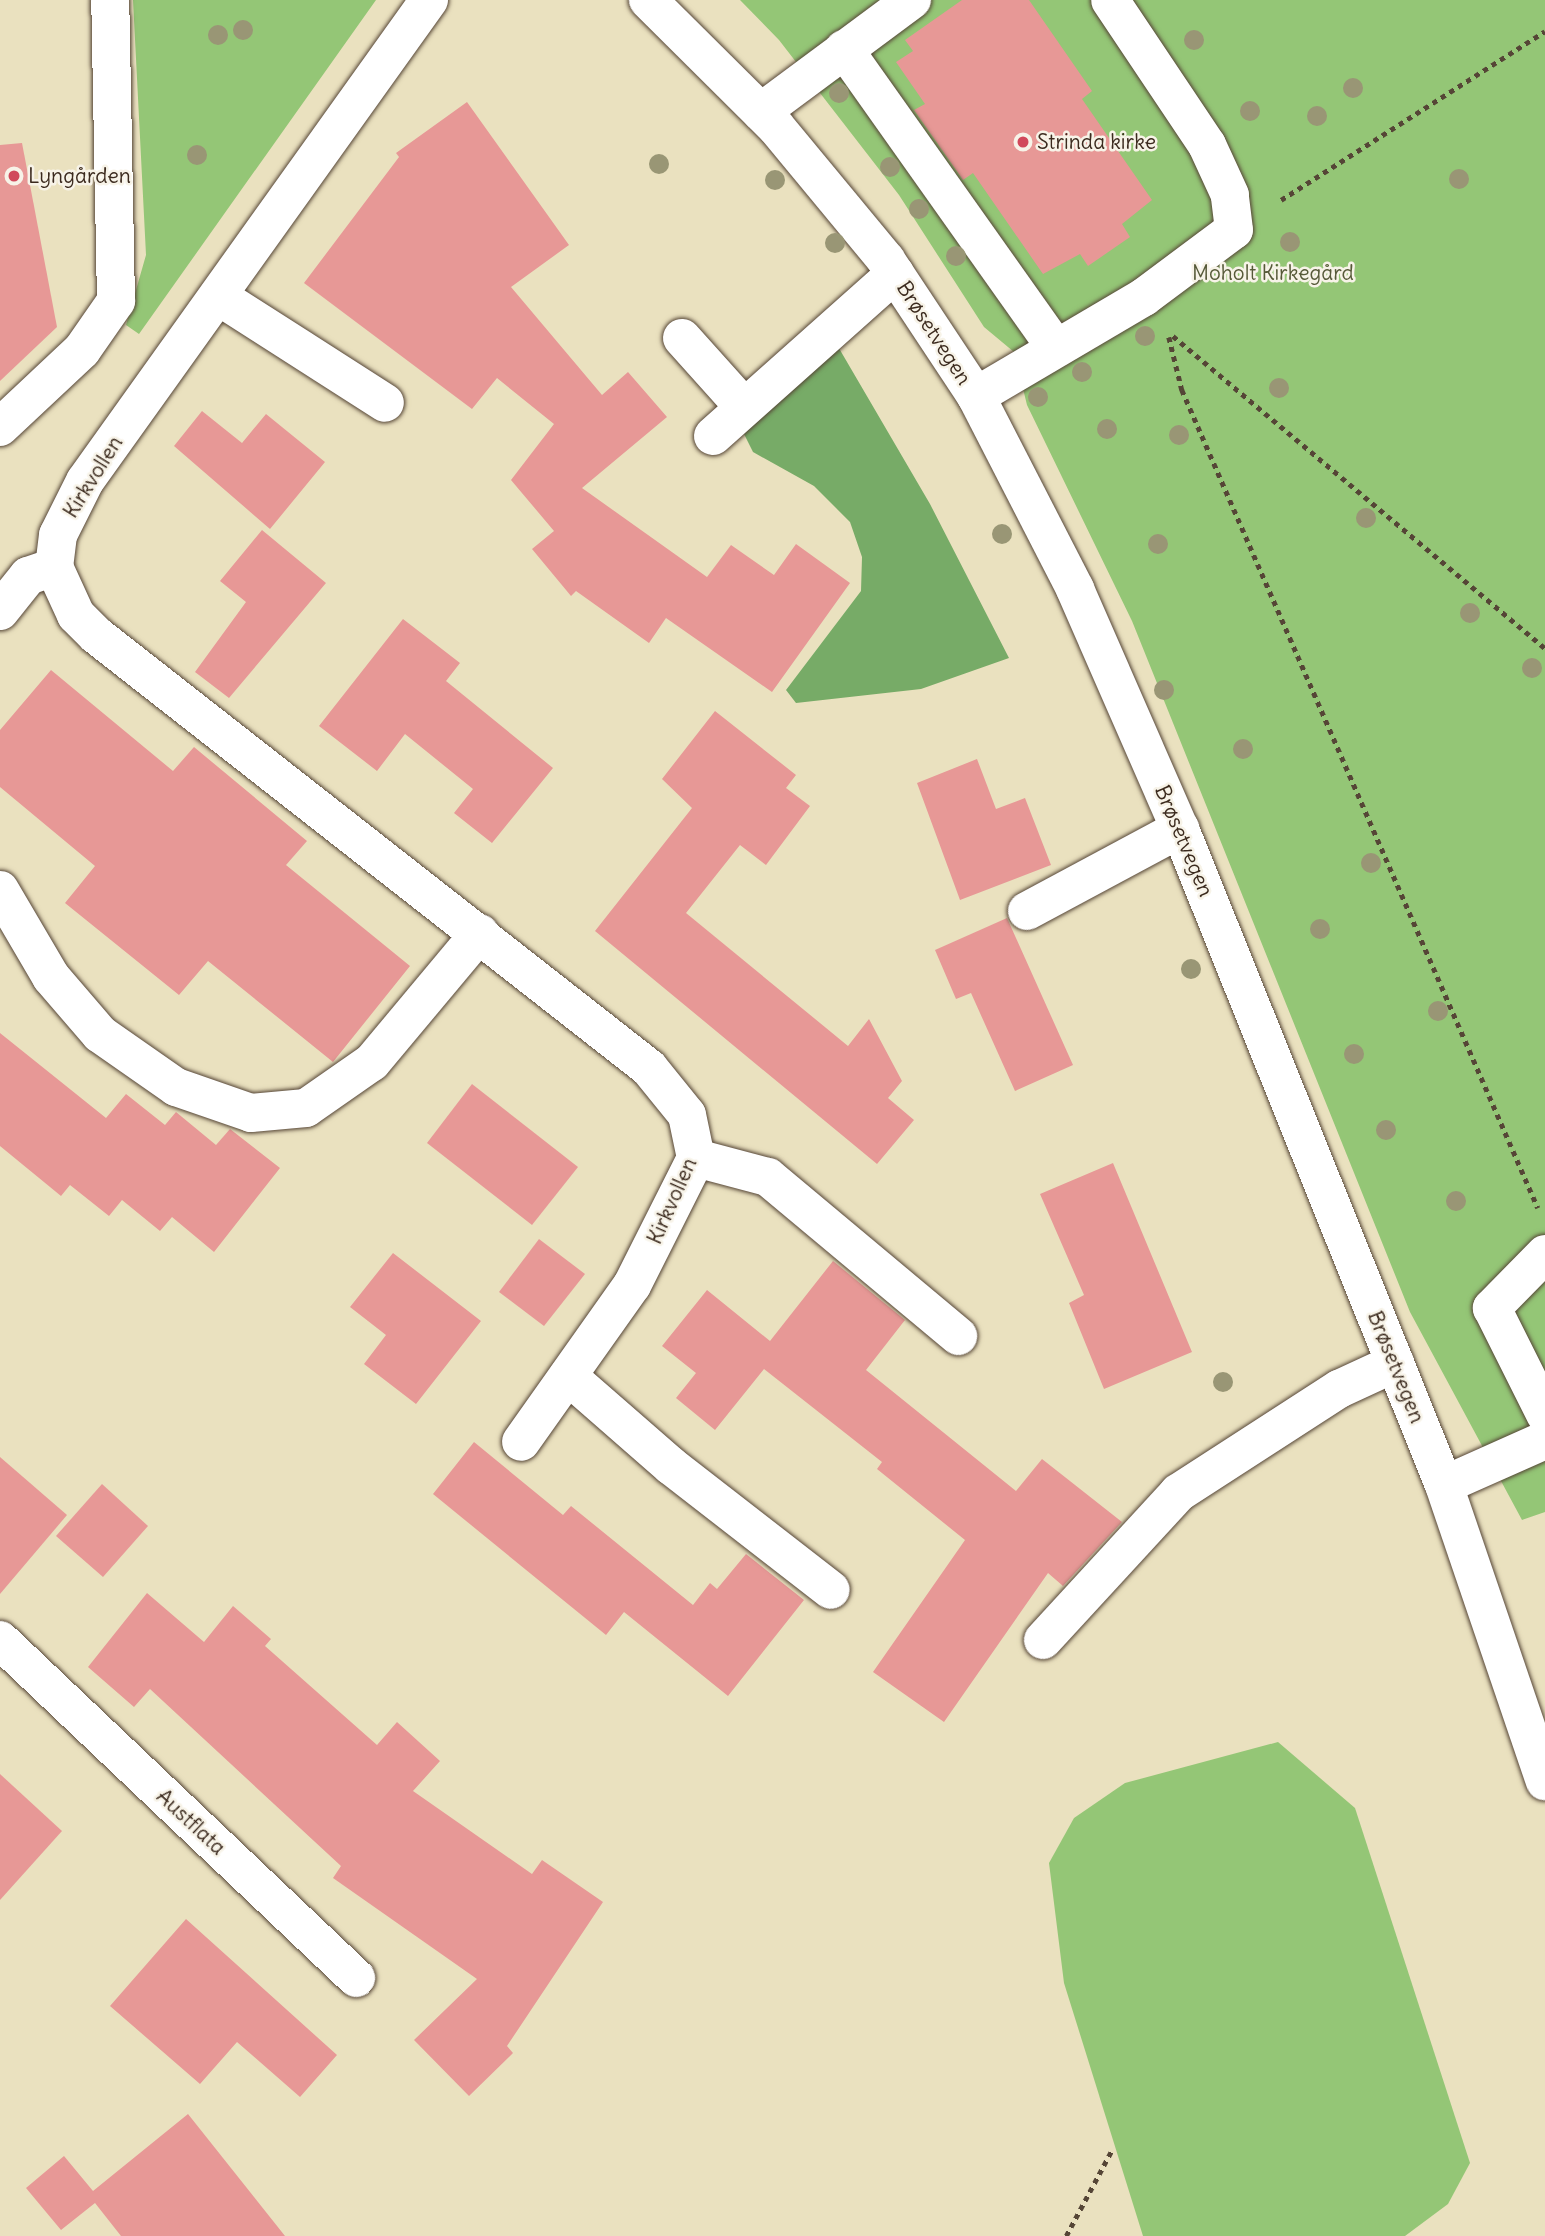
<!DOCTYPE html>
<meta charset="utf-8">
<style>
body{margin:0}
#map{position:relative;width:1545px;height:2236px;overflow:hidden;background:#eae1bf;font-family:Delius,sans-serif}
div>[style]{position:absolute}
.green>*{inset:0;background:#94c676}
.forest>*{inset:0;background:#77ab67}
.building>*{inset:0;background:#e79896}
.path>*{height:4.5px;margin-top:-2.25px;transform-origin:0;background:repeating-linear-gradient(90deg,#554536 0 5px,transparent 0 10px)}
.roads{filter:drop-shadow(0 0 2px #554536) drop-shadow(0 0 2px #554536)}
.minor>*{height:38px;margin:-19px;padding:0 19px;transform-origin:19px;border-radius:19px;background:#fff}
.trees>*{width:20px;height:20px;margin:-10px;border-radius:50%;background:#999675}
.dots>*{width:19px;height:19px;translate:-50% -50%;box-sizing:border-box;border:4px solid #f7f3e8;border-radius:50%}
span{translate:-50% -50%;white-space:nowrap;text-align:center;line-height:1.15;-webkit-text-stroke:5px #f7f3e8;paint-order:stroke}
.poi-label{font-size:21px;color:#3b2a1e}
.left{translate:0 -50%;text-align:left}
.park-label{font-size:21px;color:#565938}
.street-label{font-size:21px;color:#3b2a1e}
</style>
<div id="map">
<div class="green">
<i style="clip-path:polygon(133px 0,376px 0,139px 334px,126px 325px,146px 255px)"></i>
<i style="clip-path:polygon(740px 0,1545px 0,1545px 1512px,1522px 1520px,1410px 1312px,1132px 621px,1027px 405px,1014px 352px,984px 327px,899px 195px,779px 40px)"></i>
<i style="clip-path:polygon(1278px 1742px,1355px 1808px,1470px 2163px,1448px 2204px,1405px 2236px,1143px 2236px,1064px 1983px,1049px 1863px,1074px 1818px,1125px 1783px)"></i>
</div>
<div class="forest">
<i style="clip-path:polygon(833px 338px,930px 504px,1009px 658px,921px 689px,796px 703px,786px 690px,861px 591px,862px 557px,850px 522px,814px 486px,753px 452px,744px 434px)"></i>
</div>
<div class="building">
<i style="clip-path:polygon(962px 0,1029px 0,1092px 91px,1082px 99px,1152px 200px,1122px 224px,1130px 237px,1088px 266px,1080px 254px,1043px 274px,973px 173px,963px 180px,914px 110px,925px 104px,896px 62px,913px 51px,905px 40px)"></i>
<i style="clip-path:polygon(467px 102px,569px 245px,511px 287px,602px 395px,628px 372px,667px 417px,582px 488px,707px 577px,731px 545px,774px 575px,796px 544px,850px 583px,772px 692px,666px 618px,649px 643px,576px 591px,571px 596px,532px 549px,554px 531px,511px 480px,554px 424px,497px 378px,472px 409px,304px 283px,399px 157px,396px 153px)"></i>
<i style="clip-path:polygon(22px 143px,57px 327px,0 381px,0 145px)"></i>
<i style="clip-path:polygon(202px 411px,242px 443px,266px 414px,325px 462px,270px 529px,174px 446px)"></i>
<i style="clip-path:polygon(262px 530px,326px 583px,229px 698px,195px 672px,246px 602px,220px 581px)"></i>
<i style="clip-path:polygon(403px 619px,460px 663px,446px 681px,553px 768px,492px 843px,454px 813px,473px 789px,405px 734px,377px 771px,319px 726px)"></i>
<i style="clip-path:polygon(51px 670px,173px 771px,194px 747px,307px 841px,286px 865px,410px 966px,333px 1062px,208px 961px,179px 995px,65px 903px,95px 866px,0 787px,0 730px)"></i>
<i style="clip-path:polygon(715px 711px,796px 775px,786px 788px,810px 806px,766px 865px,740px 845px,686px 913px,848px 1046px,869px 1019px,902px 1081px,888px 1098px,914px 1120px,877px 1164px,595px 931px,692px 808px,662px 779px)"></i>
<i style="clip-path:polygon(977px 759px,996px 809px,1025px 798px,1051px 865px,960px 900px,917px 783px)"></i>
<i style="clip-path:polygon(1007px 918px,1073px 1065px,1015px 1091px,971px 993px,956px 999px,935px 950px)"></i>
<i style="clip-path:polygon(0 1033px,106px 1118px,126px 1094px,165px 1125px,176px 1112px,216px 1145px,230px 1129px,280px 1168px,214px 1252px,172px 1217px,160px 1231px,122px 1200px,109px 1216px,70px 1185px,61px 1196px,0 1146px)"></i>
<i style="clip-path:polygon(472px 1084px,578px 1167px,532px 1225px,427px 1143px)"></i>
<i style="clip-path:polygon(1113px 1163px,1192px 1352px,1104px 1389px,1069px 1303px,1084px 1295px,1040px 1194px)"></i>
<i style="clip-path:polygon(539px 1239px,585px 1274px,544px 1326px,499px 1292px)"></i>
<i style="clip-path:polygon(393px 1253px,481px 1321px,416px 1404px,364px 1364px,386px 1335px,350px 1307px)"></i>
<i style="clip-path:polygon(833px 1261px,905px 1320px,866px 1370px,1016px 1491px,1042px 1459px,1122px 1522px,1063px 1586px,1048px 1573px,944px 1722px,873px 1672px,965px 1540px,877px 1469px,882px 1462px,764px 1369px,715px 1430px,676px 1398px,696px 1373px,662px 1346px,707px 1290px,770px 1341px)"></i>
<i style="clip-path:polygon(474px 1442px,563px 1515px,571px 1506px,693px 1605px,710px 1583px,717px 1589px,746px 1554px,804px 1600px,728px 1696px,624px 1612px,606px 1635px,433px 1494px)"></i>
<i style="clip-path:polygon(0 1457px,67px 1515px,0 1594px)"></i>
<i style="clip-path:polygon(102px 1484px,148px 1526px,103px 1577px,56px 1536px)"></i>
<i style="clip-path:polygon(147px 1593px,204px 1642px,233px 1606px,271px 1639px,265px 1646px,377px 1745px,397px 1722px,440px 1761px,413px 1791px,532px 1874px,542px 1860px,603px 1902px,507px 2046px,513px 2053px,469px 2096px,414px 2040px,477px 1979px,333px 1878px,341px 1866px,150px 1689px,134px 1707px,88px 1667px)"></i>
<i style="clip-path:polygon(0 1774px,62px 1831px,0 1900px)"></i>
<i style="clip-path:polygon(186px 1919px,337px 2055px,300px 2097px,237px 2042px,200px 2084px,110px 2006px)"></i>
<i style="clip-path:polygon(188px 2114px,285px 2236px,121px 2236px,95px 2203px,61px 2230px,26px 2188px,64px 2156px,93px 2191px)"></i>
</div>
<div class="path">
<i style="left:1281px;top:200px;width:313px;rotate:-32.6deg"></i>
<i style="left:1173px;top:336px;width:486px;rotate:40deg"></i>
<i style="left:1169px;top:337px;width:55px;rotate:76.2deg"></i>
<i style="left:1182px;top:390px;width:892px;rotate:66.48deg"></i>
<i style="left:1066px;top:2236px;width:98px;rotate:-61.9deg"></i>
</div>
<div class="roads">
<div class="minor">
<i style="left:429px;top:0;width:591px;rotate:125.57deg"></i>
<i style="left:85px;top:481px;width:60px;rotate:116.6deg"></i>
<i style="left:58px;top:535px;width:32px;rotate:97deg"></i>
<i style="left:54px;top:567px;width:53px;rotate:65.4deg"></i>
<i style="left:76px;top:615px;width:28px;rotate:45deg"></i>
<i style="left:96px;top:635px;width:702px;rotate:38.06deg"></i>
<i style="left:649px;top:1068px;width:60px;rotate:51deg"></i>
<i style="left:687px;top:1115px;width:44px;rotate:78.2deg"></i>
<i style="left:696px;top:1158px;width:142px;rotate:116.7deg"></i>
<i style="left:632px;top:1285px;width:192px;rotate:125.3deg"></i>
<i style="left:648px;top:0;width:180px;rotate:44.8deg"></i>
<i style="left:776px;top:127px;width:173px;rotate:50.4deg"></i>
<i style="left:886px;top:260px;width:163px;rotate:56.5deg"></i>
<i style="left:976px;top:396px;width:217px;rotate:62.8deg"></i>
<i style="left:1075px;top:589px;width:262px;rotate:66.4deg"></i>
<i style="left:1180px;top:829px;width:707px;rotate:68.08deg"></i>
<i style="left:1444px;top:1485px;width:313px;rotate:71.2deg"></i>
<i style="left:844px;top:49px;width:364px;rotate:54.7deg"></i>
<i style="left:761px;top:112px;width:188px;rotate:-36.6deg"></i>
<i style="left:218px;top:296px;width:198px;rotate:32.6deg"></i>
<i style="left:682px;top:338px;width:93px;rotate:48.1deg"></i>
<i style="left:976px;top:396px;width:195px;rotate:-30.5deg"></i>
<i style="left:1144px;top:297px;width:112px;rotate:-36.7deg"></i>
<i style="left:1234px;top:230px;width:35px;rotate:-97deg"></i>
<i style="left:1230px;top:195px;width:55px;rotate:-114.7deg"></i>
<i style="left:1207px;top:145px;width:174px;rotate:-123.8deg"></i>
<i style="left:0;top:427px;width:112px;rotate:-43.2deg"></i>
<i style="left:82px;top:350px;width:60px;rotate:-55.2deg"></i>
<i style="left:116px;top:301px;width:301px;rotate:-91.1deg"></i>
<i style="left:713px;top:436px;width:244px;rotate:-41.7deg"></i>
<i style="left:0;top:611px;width:45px;rotate:-51.3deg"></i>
<i style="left:28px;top:576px;width:28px;rotate:-19deg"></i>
<i style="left:0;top:890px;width:101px;rotate:59.6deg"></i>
<i style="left:51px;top:977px;width:75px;rotate:49.3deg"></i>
<i style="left:100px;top:1034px;width:93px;rotate:34.9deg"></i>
<i style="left:176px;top:1087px;width:79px;rotate:19.1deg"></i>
<i style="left:251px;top:1113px;width:55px;rotate:-5.2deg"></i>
<i style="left:306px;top:1108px;width:80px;rotate:-34.9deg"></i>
<i style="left:372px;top:1062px;width:168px;rotate:-50.1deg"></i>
<i style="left:1027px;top:911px;width:174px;rotate:-28.2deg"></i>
<i style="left:696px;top:1158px;width:74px;rotate:14.8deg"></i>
<i style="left:768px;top:1177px;width:248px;rotate:39.9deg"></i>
<i style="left:1545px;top:1254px;width:76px;rotate:134.5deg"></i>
<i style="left:1492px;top:1308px;width:119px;rotate:63.4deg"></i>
<i style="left:568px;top:1376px;width:137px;rotate:41.1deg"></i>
<i style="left:671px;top:1466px;width:202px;rotate:37.8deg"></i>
<i style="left:1444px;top:1485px;width:111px;rotate:-24deg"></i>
<i style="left:0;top:1640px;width:491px;rotate:43.5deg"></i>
<i style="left:1043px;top:1640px;width:200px;rotate:-47.4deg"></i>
<i style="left:1178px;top:1493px;width:192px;rotate:-32.9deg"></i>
<i style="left:1339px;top:1389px;width:62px;rotate:-24.9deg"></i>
</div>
</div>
<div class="trees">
<i style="left:243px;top:30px"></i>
<i style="left:218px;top:35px"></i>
<i style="left:1194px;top:40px"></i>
<i style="left:1353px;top:88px"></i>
<i style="left:839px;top:93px"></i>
<i style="left:1250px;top:111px"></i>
<i style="left:1317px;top:116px"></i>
<i style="left:197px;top:155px"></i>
<i style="left:659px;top:164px"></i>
<i style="left:890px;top:167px"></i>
<i style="left:1459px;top:179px"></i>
<i style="left:775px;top:180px"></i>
<i style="left:919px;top:209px"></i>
<i style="left:1290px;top:242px"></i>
<i style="left:835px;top:243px"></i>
<i style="left:956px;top:256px"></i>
<i style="left:1145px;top:336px"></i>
<i style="left:1082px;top:372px"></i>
<i style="left:1279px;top:388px"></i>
<i style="left:1038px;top:397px"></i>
<i style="left:1107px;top:429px"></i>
<i style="left:1179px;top:435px"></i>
<i style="left:1366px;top:518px"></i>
<i style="left:1002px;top:534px"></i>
<i style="left:1158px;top:544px"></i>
<i style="left:1470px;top:613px"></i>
<i style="left:1532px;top:668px"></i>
<i style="left:1164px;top:690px"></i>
<i style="left:1243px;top:749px"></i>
<i style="left:1371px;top:863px"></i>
<i style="left:1320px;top:929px"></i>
<i style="left:1191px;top:969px"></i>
<i style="left:1438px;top:1011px"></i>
<i style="left:1354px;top:1054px"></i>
<i style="left:1386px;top:1130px"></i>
<i style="left:1456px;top:1201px"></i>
<i style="left:1223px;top:1382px"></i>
</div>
<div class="dots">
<i style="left:1023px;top:142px;background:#d1495b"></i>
<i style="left:14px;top:176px;background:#d1495b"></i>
</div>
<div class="poi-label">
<span class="left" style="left:1037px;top:142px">Strinda kirke</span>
<span class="left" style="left:28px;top:176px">Lyngården</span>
</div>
<div class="park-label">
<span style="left:1273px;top:273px">Moholt Kirkegård</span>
</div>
<div class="street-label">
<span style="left:934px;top:333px;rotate:57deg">Brøsetvegen</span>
<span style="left:93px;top:477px;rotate:-58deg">Kirkvollen</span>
<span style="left:1184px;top:841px;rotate:67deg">Brøsetvegen</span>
<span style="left:672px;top:1201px;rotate:-66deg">Kirkvollen</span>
<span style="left:1396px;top:1367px;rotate:68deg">Brøsetvegen</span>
<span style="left:191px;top:1822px;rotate:43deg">Austflata</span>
</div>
</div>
